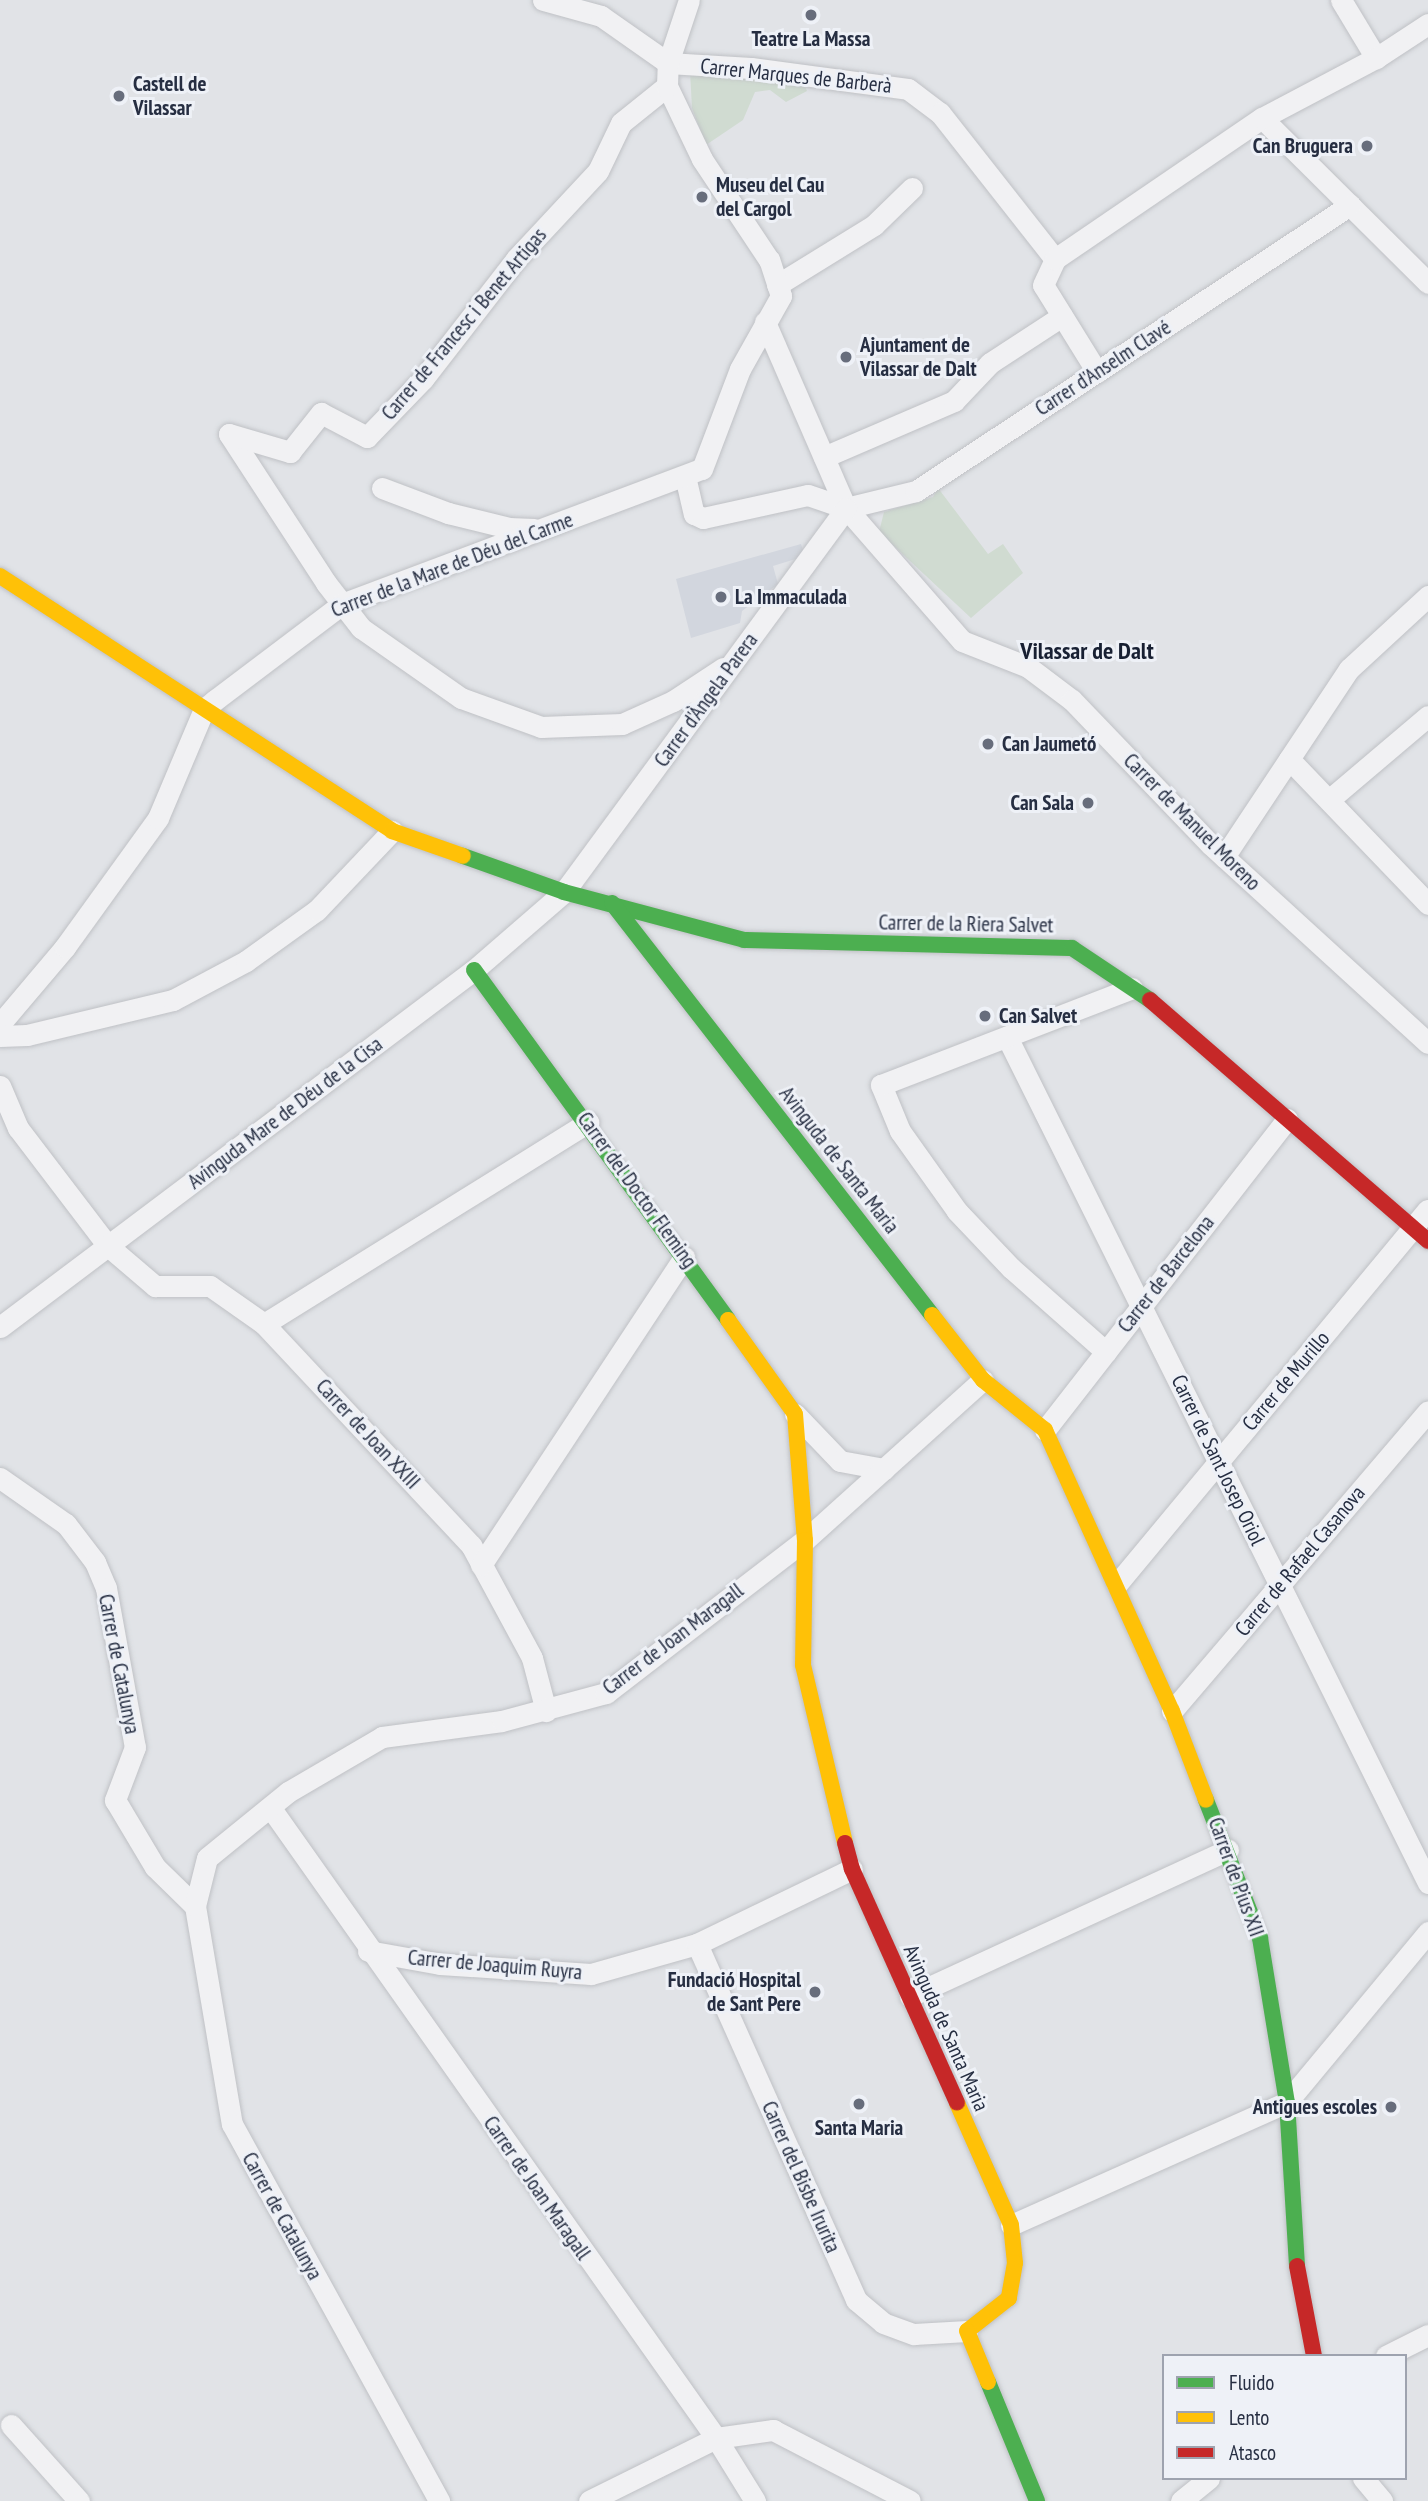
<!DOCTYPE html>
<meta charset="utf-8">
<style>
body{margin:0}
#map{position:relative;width:1428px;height:2501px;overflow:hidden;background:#e1e3e7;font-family:"PT Sans Narrow",sans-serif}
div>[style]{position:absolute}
.built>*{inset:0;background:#d2d6de}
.green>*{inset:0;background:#d0dbd1}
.roads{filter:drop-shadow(0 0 2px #bfc1c5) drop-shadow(0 0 2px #bfc1c5)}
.street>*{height:21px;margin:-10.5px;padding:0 10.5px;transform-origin:10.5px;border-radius:10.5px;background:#f1f1f3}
.fast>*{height:16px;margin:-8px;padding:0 8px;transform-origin:8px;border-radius:8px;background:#4caf50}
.slow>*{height:16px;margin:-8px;padding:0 8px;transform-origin:8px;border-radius:8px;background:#ffc107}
.jam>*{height:16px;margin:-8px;padding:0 8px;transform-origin:8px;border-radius:8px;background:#c62828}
.dots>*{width:19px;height:19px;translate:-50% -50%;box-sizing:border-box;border:4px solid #eef1f7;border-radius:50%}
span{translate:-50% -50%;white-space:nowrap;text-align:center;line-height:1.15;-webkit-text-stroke:6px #eef1f7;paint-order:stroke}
.poi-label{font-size:21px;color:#262e42;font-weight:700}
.left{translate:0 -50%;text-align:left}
.right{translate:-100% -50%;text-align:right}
.street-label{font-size:21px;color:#262e42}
.quarter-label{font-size:24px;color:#182033;font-weight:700}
.legend{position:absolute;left:1162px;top:2354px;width:245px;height:126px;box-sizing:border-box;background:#eef1f7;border:2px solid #9ea3af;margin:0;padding:9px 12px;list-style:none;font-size:21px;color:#262e42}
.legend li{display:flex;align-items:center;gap:14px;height:35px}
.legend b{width:35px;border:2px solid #9ea3af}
</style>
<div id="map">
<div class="built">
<i style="clip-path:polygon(801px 544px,805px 556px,773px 566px,778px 584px,742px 611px,740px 623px,691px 638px,676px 579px)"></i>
</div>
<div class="green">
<i style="clip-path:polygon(690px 71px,802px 80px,807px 91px,786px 102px,770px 90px,755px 92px,743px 120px,706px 145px,692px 108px)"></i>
<i style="clip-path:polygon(938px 488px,988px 554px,1003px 544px,1023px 573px,971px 618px,879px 532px,884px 512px,933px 497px)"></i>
</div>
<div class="roads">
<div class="street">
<i style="left:543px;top:0;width:60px;rotate:15.4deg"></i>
<i style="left:601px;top:16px;width:82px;rotate:35deg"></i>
<i style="left:1341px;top:0;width:68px;rotate:58.9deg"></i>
<i style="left:668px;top:63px;width:83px;rotate:3.4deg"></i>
<i style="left:751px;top:68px;width:158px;rotate:7.6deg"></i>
<i style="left:908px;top:89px;width:40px;rotate:37deg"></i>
<i style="left:940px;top:113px;width:186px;rotate:51.8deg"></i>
<i style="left:1262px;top:118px;width:234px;rotate:44.8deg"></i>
<i style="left:777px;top:285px;width:114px;rotate:-31.7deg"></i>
<i style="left:874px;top:225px;width:53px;rotate:-44.2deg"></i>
<i style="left:765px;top:322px;width:203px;rotate:66.5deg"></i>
<i style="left:846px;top:508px;width:176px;rotate:48.9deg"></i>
<i style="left:962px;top:641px;width:71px;rotate:21.5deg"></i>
<i style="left:1028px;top:667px;width:55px;rotate:36.9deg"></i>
<i style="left:1072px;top:700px;width:199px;rotate:46.2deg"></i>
<i style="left:1210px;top:844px;width:295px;rotate:42.4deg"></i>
<i style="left:1097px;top:372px;width:102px;rotate:-121.8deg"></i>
<i style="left:1043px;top:285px;width:29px;rotate:-65deg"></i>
<i style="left:1055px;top:259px;width:250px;rotate:-34.3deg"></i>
<i style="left:1262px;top:118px;width:129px;rotate:-27.8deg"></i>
<i style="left:1376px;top:58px;width:62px;rotate:-33.2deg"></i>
<i style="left:229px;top:434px;width:178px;rotate:56.9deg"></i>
<i style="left:326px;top:583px;width:57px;rotate:52.1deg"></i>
<i style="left:361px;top:628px;width:122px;rotate:35deg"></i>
<i style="left:461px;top:698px;width:85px;rotate:19.9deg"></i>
<i style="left:541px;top:727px;width:81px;rotate:-2.1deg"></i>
<i style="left:622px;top:724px;width:56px;rotate:-24.3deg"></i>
<i style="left:673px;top:701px;width:60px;rotate:-33.4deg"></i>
<i style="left:229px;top:434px;width:64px;rotate:16.4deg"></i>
<i style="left:290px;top:452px;width:50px;rotate:-51.5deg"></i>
<i style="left:321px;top:413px;width:52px;rotate:27.6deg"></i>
<i style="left:367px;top:437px;width:81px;rotate:-46deg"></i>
<i style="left:423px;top:379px;width:152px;rotate:-52.2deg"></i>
<i style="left:516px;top:259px;width:120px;rotate:-47deg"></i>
<i style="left:598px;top:171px;width:53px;rotate:-64.4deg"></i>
<i style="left:621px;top:123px;width:59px;rotate:-38.8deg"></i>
<i style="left:824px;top:457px;width:142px;rotate:-23.3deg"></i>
<i style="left:954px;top:401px;width:52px;rotate:-46.5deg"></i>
<i style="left:990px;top:363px;width:86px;rotate:-33.1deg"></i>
<i style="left:685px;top:476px;width:39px;rotate:77deg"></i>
<i style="left:694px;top:514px;width:10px;rotate:24deg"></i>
<i style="left:703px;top:518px;width:107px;rotate:-12.4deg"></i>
<i style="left:808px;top:495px;width:40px;rotate:18.9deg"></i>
<i style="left:382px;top:488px;width:71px;rotate:20.7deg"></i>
<i style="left:448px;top:513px;width:63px;rotate:13.8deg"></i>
<i style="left:509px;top:528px;width:25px;rotate:2deg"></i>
<i style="left:846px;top:508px;width:72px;rotate:-13.7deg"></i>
<i style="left:916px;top:491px;width:520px;rotate:-33.38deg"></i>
<i style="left:1289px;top:759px;width:201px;rotate:46.2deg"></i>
<i style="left:1330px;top:799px;width:128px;rotate:-40.3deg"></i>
<i style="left:1224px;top:857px;width:226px;rotate:-56.4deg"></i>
<i style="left:1349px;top:669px;width:108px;rotate:-42.7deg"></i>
<i style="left:0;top:1024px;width:101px;rotate:-49.8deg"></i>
<i style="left:65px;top:947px;width:159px;rotate:-54.2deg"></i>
<i style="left:158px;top:818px;width:118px;rotate:-67.1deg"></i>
<i style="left:204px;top:709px;width:14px;rotate:-39deg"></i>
<i style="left:215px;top:700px;width:159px;rotate:-37.1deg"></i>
<i style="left:342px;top:604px;width:384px;rotate:-20.6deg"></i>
<i style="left:702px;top:469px;width:107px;rotate:-69.2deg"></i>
<i style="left:740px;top:369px;width:84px;rotate:-60.7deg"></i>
<i style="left:781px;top:296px;width:38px;rotate:-108deg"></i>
<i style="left:769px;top:260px;width:121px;rotate:-123.6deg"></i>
<i style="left:702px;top:159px;width:81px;rotate:-115.6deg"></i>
<i style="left:667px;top:86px;width:23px;rotate:-88deg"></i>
<i style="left:668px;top:63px;width:66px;rotate:-71.6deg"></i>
<i style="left:0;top:1036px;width:27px;rotate:-2deg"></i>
<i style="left:27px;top:1035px;width:150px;rotate:-13.5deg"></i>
<i style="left:173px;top:1000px;width:83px;rotate:-28.1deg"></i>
<i style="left:246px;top:961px;width:87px;rotate:-35.7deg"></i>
<i style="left:317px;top:910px;width:109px;rotate:-46.5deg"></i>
<i style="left:1007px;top:1037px;width:945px;rotate:63.54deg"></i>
<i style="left:0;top:1086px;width:46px;rotate:66.8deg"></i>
<i style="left:18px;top:1128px;width:148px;rotate:52.7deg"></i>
<i style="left:108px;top:1246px;width:62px;rotate:40.4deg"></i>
<i style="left:155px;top:1286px;width:55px"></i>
<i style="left:210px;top:1286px;width:66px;rotate:35.1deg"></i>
<i style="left:264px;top:1324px;width:303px;rotate:46.9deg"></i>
<i style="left:471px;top:1545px;width:128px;rotate:61.6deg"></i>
<i style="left:532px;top:1658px;width:55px;rotate:75.2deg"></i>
<i style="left:264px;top:1324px;width:382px;rotate:-31.9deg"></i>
<i style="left:0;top:1327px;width:593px;rotate:-36.99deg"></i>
<i style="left:474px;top:970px;width:119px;rotate:-40.9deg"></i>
<i style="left:564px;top:892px;width:476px;rotate:-53.7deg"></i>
<i style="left:1106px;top:1352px;width:127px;rotate:-138.5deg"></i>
<i style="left:1011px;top:1268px;width:79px;rotate:-133.5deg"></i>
<i style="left:957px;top:1211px;width:98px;rotate:-125.5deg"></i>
<i style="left:900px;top:1131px;width:50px;rotate:-112.4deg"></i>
<i style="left:881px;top:1085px;width:269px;rotate:-21.1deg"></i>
<i style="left:795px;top:1414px;width:65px;rotate:46.2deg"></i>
<i style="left:840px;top:1461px;width:45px;rotate:10.3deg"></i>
<i style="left:1045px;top:1430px;width:394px;rotate:-52.1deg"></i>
<i style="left:0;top:1478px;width:80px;rotate:34.9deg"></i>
<i style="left:66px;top:1524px;width:48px;rotate:52.7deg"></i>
<i style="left:95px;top:1562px;width:28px;rotate:67deg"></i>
<i style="left:106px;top:1588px;width:162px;rotate:79.7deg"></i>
<i style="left:135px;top:1747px;width:57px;rotate:110.7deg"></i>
<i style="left:115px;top:1800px;width:78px;rotate:59.2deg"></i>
<i style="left:155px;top:1867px;width:56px;rotate:44.3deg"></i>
<i style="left:195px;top:1906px;width:221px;rotate:80.4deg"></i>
<i style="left:232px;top:2124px;width:430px;rotate:61.2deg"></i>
<i style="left:481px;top:1565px;width:369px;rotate:-56.6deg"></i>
<i style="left:1117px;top:1584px;width:486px;rotate:-50.3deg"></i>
<i style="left:1172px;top:1711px;width:394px;rotate:-49.5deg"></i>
<i style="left:270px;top:1807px;width:773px;rotate:54.75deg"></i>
<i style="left:716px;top:2438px;width:74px;rotate:58.2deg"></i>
<i style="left:195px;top:1906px;width:49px;rotate:-76deg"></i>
<i style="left:207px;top:1858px;width:104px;rotate:-39.2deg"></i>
<i style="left:288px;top:1792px;width:109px;rotate:-30.3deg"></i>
<i style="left:382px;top:1737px;width:121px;rotate:-7.6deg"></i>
<i style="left:502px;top:1721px;width:108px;rotate:-15.1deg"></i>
<i style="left:606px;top:1693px;width:251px;rotate:-37.6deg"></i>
<i style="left:805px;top:1540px;width:239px;rotate:-42deg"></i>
<i style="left:697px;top:1944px;width:390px;rotate:65.9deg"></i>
<i style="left:856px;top:2300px;width:35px;rotate:40deg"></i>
<i style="left:883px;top:2323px;width:33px;rotate:20deg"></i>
<i style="left:914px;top:2334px;width:53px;rotate:-3.2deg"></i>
<i style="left:368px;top:1951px;width:73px;rotate:10.2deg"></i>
<i style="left:440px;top:1964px;width:151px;rotate:3.8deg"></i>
<i style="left:591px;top:1974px;width:110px;rotate:-15.8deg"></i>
<i style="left:697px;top:1944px;width:172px;rotate:-25.8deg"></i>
<i style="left:910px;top:1996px;width:350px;rotate:-24.7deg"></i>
<i style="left:1011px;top:2225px;width:302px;rotate:-24deg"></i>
<i style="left:1287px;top:2102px;width:221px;rotate:-50.3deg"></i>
<i style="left:1386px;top:2356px;width:47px;rotate:-26.6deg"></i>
<i style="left:11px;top:2425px;width:102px;rotate:48.2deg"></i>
<i style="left:1363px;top:2478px;width:30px;rotate:50deg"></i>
<i style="left:589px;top:2501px;width:142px;rotate:-26.4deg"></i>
<i style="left:716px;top:2438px;width:58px;rotate:-8deg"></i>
<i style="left:773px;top:2430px;width:154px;rotate:27.4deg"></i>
<i style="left:1181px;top:2501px;width:36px;rotate:-39deg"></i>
</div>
<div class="fast">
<i style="left:463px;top:856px;width:107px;rotate:19.6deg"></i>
<i style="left:564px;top:892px;width:186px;rotate:14.9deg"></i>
<i style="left:744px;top:940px;width:328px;rotate:1.4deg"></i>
<i style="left:1072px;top:948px;width:94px;rotate:33.7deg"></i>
<i style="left:612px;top:903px;width:522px;rotate:52.16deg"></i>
<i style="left:474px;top:970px;width:432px;rotate:54deg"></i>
<i style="left:1206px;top:1800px;width:148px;rotate:68.6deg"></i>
<i style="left:1260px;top:1938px;width:166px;rotate:80.7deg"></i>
<i style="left:1287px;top:2102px;width:164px;rotate:86.5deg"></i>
<i style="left:988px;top:2382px;width:129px;rotate:67.6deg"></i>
</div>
<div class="slow">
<i style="left:0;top:576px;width:468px;rotate:33deg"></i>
<i style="left:392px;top:831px;width:75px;rotate:19.4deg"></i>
<i style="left:932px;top:1315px;width:83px;rotate:51.9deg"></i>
<i style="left:983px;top:1380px;width:80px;rotate:38.9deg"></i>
<i style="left:1045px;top:1430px;width:308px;rotate:65.7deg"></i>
<i style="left:1172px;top:1711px;width:95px;rotate:69.1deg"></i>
<i style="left:728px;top:1320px;width:115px;rotate:54.5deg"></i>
<i style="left:795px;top:1414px;width:126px;rotate:85.5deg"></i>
<i style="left:805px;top:1540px;width:125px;rotate:90.9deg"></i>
<i style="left:803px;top:1665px;width:183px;rotate:76.7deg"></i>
<i style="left:957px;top:2103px;width:133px;rotate:66.1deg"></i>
<i style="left:1011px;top:2225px;width:38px;rotate:84deg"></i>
<i style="left:1015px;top:2263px;width:36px;rotate:100deg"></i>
<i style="left:1009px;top:2298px;width:53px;rotate:141.8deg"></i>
<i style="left:967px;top:2331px;width:55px;rotate:67.6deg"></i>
</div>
<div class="jam">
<i style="left:1150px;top:1000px;width:368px;rotate:40.9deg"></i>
<i style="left:845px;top:1843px;width:27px;rotate:75deg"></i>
<i style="left:852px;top:1869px;width:256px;rotate:65.8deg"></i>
<i style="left:1297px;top:2266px;width:92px;rotate:79.3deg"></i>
</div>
</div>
<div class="dots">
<i style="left:811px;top:15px;background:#676d7c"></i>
<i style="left:119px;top:96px;background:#676d7c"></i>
<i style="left:1367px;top:146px;background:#676d7c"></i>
<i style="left:702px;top:197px;background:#676d7c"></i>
<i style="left:846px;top:357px;background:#676d7c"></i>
<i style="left:721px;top:597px;background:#676d7c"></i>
<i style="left:988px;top:744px;background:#676d7c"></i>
<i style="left:1088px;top:803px;background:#676d7c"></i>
<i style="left:985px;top:1016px;background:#676d7c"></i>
<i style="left:815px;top:1992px;background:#676d7c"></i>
<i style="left:859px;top:2104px;background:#676d7c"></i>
<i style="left:1391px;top:2107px;background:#676d7c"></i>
</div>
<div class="poi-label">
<span style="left:811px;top:39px">Teatre La Massa</span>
<span class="left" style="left:133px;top:96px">Castell de<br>Vilassar</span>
<span class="right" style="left:1353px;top:146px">Can Bruguera</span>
<span class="left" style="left:716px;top:197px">Museu del Cau<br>del Cargol</span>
<span class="left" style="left:860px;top:357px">Ajuntament de<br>Vilassar de Dalt</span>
<span class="left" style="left:735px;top:597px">La Immaculada</span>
<span class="left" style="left:1002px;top:744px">Can Jaumetó</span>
<span class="right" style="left:1074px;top:803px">Can Sala</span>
<span class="left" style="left:999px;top:1016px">Can Salvet</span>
<span class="right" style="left:801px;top:1992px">Fundació Hospital<br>de Sant Pere</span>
<span class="right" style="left:1377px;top:2107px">Antigues escoles</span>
<span style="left:859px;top:2128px">Santa Maria</span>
</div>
<div class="street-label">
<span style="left:796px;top:76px;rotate:6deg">Carrer Marques de Barberà</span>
<span style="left:464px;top:324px;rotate:-50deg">Carrer de Francesc i Benet Artigas</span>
<span style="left:1103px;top:368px;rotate:-33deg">Carrer d'Anselm Clavé</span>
<span style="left:452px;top:565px;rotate:-21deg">Carrer de la Mare de Déu del Carme</span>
<span style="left:706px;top:700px;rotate:-54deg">Carrer d'Àngela Parera</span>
<span style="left:1192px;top:822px;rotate:45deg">Carrer de Manuel Moreno</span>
<span style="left:966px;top:924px;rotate:1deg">Carrer de la Riera Salvet</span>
<span style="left:285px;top:1113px;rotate:-37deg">Avinguda Mare de Déu de la Cisa</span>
<span style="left:839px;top:1160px;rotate:52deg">Avinguda de Santa Maria</span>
<span style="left:637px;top:1190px;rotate:54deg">Carrer del Doctor Fleming</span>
<span style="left:1166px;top:1274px;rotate:-52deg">Carrer de Barcelona</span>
<span style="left:1286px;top:1381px;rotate:-50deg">Carrer de Murillo</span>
<span style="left:368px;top:1434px;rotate:47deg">Carrer de Joan XXIII</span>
<span style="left:1218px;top:1460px;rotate:64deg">Carrer de Sant Josep Oriol</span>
<span style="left:1300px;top:1561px;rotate:-50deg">Carrer de Rafael Casanova</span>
<span style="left:673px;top:1639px;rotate:-37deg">Carrer de Joan Maragall</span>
<span style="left:119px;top:1664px;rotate:79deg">Carrer de Catalunya</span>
<span style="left:1236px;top:1877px;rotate:70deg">Carrer de Pius XII</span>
<span style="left:495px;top:1965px;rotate:5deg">Carrer de Joaquim Ruyra</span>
<span style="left:946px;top:2028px;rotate:66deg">Avinguda de Santa Maria</span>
<span style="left:801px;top:2177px;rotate:66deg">Carrer del Bisbe Irurita</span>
<span style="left:537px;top:2188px;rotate:55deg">Carrer de Joan Maragall</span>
<span style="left:282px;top:2216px;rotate:61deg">Carrer de Catalunya</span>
</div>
<div class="quarter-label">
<span style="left:1087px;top:651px">Vilassar de Dalt</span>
</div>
<ul class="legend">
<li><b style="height:9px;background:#4caf50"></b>Fluido</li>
<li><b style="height:9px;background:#ffc107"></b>Lento</li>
<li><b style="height:9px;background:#c62828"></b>Atasco</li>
</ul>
</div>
